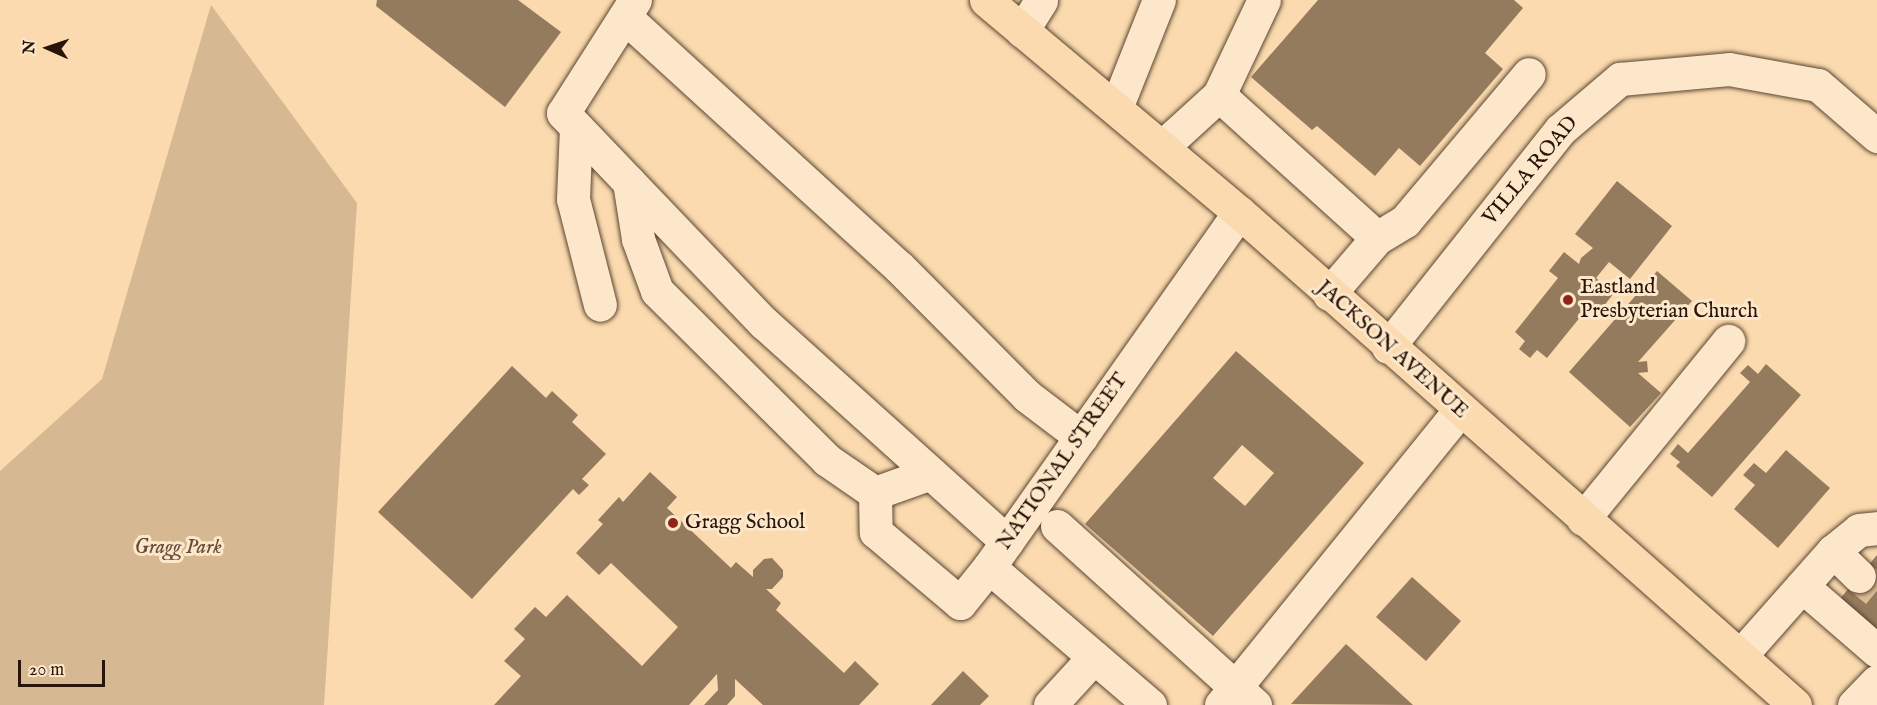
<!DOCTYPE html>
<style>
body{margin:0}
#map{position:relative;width:1877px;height:705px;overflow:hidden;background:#fadaae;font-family:"IM FELL English",serif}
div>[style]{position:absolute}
.green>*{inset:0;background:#d6b892}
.building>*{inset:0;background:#957b5e}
.minor-tunnel>*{height:33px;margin-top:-16.5px;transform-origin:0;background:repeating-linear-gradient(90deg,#dabc95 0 33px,transparent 0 49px)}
.roads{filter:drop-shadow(0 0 2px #5c4632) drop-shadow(0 0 2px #5c4632)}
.minor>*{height:33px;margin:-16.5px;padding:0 16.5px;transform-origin:16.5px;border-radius:16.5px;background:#fce7ca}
.major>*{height:33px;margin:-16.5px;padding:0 16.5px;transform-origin:16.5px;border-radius:16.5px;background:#fadaae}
.dots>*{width:16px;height:16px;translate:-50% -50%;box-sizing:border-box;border:3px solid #fce7ca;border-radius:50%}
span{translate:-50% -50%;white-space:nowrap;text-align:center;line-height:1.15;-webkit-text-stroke:6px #fce7ca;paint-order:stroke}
.street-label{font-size:21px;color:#281408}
.poi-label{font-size:21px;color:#281408}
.left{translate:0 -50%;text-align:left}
.park-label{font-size:21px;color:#654d38;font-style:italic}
.north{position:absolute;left:18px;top:18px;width:60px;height:60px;-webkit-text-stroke:4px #fce7ca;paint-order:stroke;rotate:273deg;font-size:16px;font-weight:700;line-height:24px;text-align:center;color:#281408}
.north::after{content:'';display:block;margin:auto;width:21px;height:27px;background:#281408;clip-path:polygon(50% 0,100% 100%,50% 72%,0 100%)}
.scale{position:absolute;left:18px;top:660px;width:87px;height:27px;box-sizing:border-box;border:3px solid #281408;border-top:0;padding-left:8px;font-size:18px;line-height:21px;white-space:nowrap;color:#281408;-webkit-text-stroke:4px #fce7ca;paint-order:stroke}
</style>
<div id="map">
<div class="green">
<i style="clip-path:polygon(211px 5px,357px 203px,324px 705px,0 705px,0 471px,102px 379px)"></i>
</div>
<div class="building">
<i style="clip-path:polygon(377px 0,518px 0,561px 32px,505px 107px,376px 6px)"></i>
<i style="clip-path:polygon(1318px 0,1514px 0,1523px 8px,1485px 53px,1503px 69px,1420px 166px,1399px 148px,1375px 176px,1317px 126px,1312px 130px,1251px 77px)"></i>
<i style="clip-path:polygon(1617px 181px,1672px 226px,1630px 279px,1609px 262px,1596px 278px,1614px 293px,1599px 312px,1590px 305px,1547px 358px,1537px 350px,1530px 358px,1519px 349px,1525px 341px,1515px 332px,1558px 278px,1549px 271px,1564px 252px,1579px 264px,1581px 258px,1593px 248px,1575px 234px)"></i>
<i style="clip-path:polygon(1657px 271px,1692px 301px,1638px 362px,1647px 361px,1648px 372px,1638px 373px,1661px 393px,1630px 427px,1569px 372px)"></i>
<i style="clip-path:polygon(evenodd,1236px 351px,1364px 463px,1213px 636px,1085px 524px,1236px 351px,1242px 445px,1274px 473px,1245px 506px,1213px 478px,1242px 445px)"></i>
<i style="clip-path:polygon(1766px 364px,1801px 395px,1712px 497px,1676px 466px,1680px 462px,1670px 454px,1678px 444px,1688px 453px,1750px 382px,1740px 373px,1748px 365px,1758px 374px)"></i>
<i style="clip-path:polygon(512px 366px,546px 398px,552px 391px,578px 415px,572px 422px,606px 454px,582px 479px,589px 485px,579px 495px,573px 489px,472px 599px,378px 512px)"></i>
<i style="clip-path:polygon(1786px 450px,1830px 488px,1778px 548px,1734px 509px,1755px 485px,1743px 475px,1754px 463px,1766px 473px)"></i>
<i style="clip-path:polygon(650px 472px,677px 497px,667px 508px,731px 568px,736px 562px,753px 577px,753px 570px,764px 559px,772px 558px,783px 570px,783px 577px,772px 589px,766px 589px,781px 603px,776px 610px,844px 673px,855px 661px,879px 684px,859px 705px,763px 705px,735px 679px,735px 696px,727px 705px,704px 705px,718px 690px,717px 674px,689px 705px,494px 705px,521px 676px,504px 661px,525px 639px,514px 629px,535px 607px,546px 617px,567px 595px,642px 666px,678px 627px,611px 563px,599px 575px,576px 553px,603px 524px,598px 520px,619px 497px,623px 502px)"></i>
<i style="clip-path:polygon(1877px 555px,1877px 635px,1838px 601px)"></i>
<i style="clip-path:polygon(1412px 577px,1461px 621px,1426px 661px,1376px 617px)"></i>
<i style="clip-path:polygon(1346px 644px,1413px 705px,1291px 704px)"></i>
<i style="clip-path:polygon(963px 671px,989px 696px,980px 705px,931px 705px)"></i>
</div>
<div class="minor-tunnel">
<i style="left:1859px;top:576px;width:23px;rotate:40deg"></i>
</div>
<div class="roads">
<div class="minor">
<i style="left:635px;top:0;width:134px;rotate:122.5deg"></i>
<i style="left:563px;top:113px;width:291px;rotate:46.3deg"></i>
<i style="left:764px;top:323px;width:327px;rotate:42deg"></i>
<i style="left:625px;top:17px;width:371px;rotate:42.4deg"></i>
<i style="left:899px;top:267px;width:182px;rotate:45.2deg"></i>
<i style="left:1027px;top:396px;width:68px;rotate:37.2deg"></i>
<i style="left:1022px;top:31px;width:36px;rotate:-58deg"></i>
<i style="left:1219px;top:95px;width:213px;rotate:42.1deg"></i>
<i style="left:1116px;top:108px;width:116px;rotate:-68.3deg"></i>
<i style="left:576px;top:127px;width:72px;rotate:92.4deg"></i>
<i style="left:573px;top:199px;width:109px;rotate:75.7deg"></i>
<i style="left:1162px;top:147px;width:77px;rotate:-42.4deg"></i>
<i style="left:1219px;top:95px;width:105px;rotate:-64.7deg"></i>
<i style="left:629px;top:182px;width:58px;rotate:81deg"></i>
<i style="left:638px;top:239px;width:55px;rotate:69.9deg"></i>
<i style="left:657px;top:291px;width:240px;rotate:44.8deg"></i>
<i style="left:827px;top:460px;width:58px;rotate:34.5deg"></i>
<i style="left:1329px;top:294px;width:74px;rotate:-49.4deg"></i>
<i style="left:1377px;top:238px;width:33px;rotate:-31deg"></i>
<i style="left:1405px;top:221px;width:192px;rotate:-49.9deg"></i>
<i style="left:1388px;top:347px;width:277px;rotate:-51.6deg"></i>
<i style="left:1560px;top:130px;width:79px;rotate:-40.4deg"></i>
<i style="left:1620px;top:79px;width:109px;rotate:-5.2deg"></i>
<i style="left:1729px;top:69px;width:90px;rotate:10.2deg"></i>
<i style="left:1818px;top:85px;width:78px;rotate:40.8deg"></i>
<i style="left:875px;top:493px;width:39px;rotate:89deg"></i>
<i style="left:876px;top:532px;width:110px;rotate:40.2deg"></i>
<i style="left:960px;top:603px;width:46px;rotate:-51.1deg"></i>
<i style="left:875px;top:493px;width:59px;rotate:-19.7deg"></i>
<i style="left:1583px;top:519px;width:230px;rotate:-50.8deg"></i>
<i style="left:1057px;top:526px;width:267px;rotate:42.1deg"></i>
<i style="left:1833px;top:551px;width:36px;rotate:44deg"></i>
<i style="left:1802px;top:586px;width:99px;rotate:40.9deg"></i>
<i style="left:1740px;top:656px;width:140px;rotate:-48.5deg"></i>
<i style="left:1833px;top:551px;width:33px;rotate:-39deg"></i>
<i style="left:1859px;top:530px;width:18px;rotate:-6deg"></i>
<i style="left:1050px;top:705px;width:65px;rotate:-47.5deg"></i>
<i style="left:1150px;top:705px;width:212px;rotate:-139.4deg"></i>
<i style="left:989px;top:567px;width:434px;rotate:-54.8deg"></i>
<i style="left:1221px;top:705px;width:378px;rotate:-51deg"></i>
<i style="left:1854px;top:705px;width:33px;rotate:-46deg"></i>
</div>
<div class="major">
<i style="left:986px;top:0;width:330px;rotate:40deg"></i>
<i style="left:1239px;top:212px;width:743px;rotate:41.56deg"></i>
</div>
</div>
<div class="dots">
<i style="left:1568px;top:300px;background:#8f2418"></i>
<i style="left:673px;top:523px;background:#8f2418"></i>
</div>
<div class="street-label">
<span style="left:1531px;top:171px;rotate:-50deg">VILLA ROAD</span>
<span style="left:1392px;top:350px;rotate:42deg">JACKSON AVENUE</span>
<span style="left:1063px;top:462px;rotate:-55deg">NATIONAL STREET</span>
</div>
<div class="poi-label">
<span class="left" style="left:1580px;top:300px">Eastland<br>Presbyterian Church</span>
<span class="left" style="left:685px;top:523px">Gragg School</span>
</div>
<div class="park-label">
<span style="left:178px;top:548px">Gragg Park</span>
</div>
<div class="north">N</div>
<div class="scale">20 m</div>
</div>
